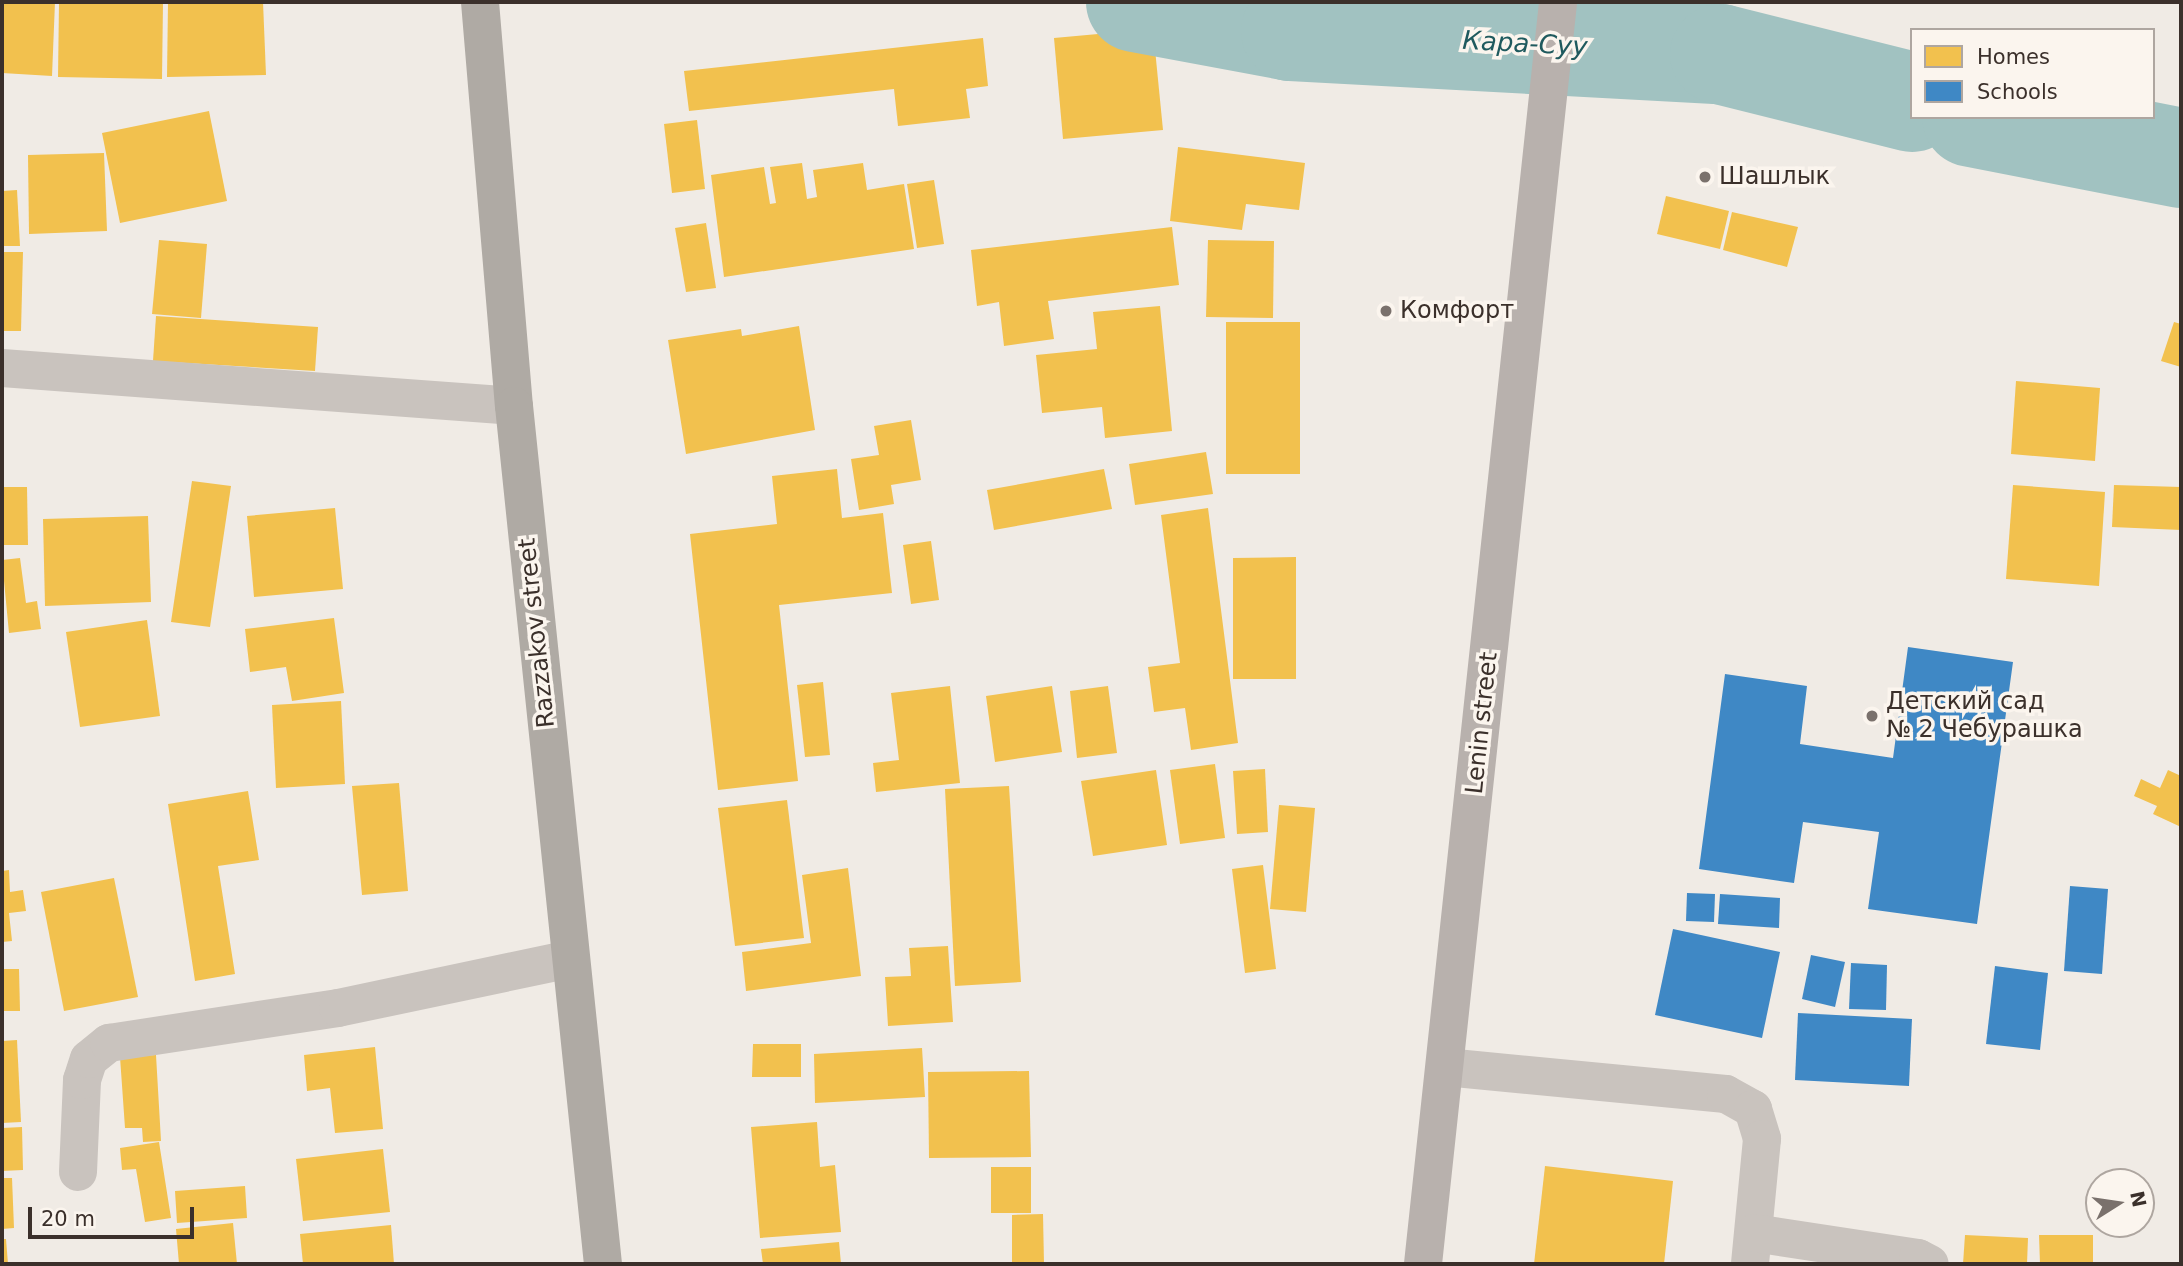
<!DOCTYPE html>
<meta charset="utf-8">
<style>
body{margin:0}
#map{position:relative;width:2183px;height:1266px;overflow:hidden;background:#f0ebe5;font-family:"DejaVu Sans",sans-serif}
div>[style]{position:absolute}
.homes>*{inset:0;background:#f2c14e}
.schools>*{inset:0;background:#3f88c5}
.river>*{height:100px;margin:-50px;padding:0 50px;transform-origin:50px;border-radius:50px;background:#a1c2c1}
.minor>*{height:38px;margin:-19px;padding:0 19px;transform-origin:19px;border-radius:19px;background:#c9c3be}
.major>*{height:38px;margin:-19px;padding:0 19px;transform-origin:19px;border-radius:19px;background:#b8b1ad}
.highway>*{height:38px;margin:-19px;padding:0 19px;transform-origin:19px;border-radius:19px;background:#afaaa4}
.dots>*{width:19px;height:19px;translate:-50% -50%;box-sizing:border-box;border:4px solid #fbf5ee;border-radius:50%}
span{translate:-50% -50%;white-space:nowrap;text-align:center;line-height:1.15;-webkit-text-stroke:7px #fbf5ee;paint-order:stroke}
.poi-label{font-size:24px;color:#3b302b}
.left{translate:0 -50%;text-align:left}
.street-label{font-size:24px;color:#3b302b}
.water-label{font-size:26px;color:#1f5a5e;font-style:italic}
.frame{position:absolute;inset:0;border:4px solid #3b302b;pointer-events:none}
.legend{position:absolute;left:1910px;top:28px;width:245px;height:91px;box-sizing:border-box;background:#fbf5ee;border:2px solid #aea6a0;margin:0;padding:9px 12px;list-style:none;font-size:21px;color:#3b302b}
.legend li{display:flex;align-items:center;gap:14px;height:35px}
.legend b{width:35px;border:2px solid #aea6a0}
.north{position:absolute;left:2085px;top:1168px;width:70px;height:70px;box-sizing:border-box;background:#fbf5ee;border:2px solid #aea6a0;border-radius:50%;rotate:78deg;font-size:19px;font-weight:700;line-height:28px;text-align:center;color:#3b302b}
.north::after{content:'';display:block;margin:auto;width:24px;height:32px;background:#7a716c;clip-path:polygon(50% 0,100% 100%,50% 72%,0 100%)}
.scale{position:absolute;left:28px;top:1207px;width:166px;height:32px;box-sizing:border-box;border:4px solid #3b302b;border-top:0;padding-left:9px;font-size:21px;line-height:24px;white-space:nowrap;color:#3b302b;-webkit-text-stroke:5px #fbf5ee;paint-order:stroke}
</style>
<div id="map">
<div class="homes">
<i style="clip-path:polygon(2px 2px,55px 2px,52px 76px,2px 73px)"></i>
<i style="clip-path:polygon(59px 2px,163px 2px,162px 79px,58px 77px)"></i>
<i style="clip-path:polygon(168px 2px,263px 2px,266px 75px,167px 77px)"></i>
<i style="clip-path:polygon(1153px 29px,1163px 130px,1063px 139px,1054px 38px)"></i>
<i style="clip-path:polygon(983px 38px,988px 86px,966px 89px,970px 118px,898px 126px,894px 89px,689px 111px,684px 71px)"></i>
<i style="clip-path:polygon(209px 111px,227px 201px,120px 223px,102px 133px)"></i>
<i style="clip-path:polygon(697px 120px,705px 189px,672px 193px,664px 124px)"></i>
<i style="clip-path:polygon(1178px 147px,1305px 163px,1299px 210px,1246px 204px,1242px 230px,1170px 221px)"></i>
<i style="clip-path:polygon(104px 153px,107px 231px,29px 234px,28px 155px)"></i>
<i style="clip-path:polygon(802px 163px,807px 199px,817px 197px,813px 170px,863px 163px,867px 190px,904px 184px,914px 249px,724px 277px,711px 175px,764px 167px,770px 204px,776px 203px,770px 167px)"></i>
<i style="clip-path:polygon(934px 180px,944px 244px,917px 248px,907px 184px)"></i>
<i style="clip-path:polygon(17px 190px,20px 246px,2px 246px,2px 191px)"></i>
<i style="clip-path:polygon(1666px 196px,1729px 211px,1720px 249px,1657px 234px)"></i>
<i style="clip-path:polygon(1732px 212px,1798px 227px,1787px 267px,1723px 250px)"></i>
<i style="clip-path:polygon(706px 223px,716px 288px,686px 292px,675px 228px)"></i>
<i style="clip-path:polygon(1172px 227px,1179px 285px,1048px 301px,1054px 339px,1004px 346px,999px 302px,977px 306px,971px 250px)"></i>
<i style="clip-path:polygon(159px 240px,207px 244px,201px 318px,152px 314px)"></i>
<i style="clip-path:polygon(1208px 240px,1274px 241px,1273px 318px,1206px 317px)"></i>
<i style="clip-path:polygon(2px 252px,23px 252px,21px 331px,2px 331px)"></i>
<i style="clip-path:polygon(1160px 306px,1172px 431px,1105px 438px,1102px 407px,1042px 413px,1036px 355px,1097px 349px,1093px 312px)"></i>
<i style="clip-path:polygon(156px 316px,318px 327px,315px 371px,153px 361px)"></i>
<i style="clip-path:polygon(1226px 322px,1300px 322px,1300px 474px,1226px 474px)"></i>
<i style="clip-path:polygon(2174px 322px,2181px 324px,2181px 367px,2161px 361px)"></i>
<i style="clip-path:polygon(799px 326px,815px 430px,686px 454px,668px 340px,741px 329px,742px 336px)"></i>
<i style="clip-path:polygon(2016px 381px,2100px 388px,2095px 461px,2011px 454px)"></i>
<i style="clip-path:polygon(911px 420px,921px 480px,891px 485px,894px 504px,859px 510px,851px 459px,879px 455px,874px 426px)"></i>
<i style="clip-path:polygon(1206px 452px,1213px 494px,1135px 505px,1129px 464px)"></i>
<i style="clip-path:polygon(837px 469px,842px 518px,883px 513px,892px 593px,779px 605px,798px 781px,718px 790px,690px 534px,777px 524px,772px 476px)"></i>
<i style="clip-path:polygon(1104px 469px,1112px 509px,994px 530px,987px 490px)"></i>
<i style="clip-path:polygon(192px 481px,231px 486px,210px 627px,171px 622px)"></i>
<i style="clip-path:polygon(2013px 485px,2105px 492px,2099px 586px,2006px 579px)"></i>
<i style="clip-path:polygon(2114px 485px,2181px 487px,2181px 530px,2112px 527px)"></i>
<i style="clip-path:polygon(2px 487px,27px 487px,28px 545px,2px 545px)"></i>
<i style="clip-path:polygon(335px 508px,343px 589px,254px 597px,247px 516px)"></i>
<i style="clip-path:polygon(1208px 508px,1238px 743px,1191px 750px,1185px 708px,1154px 712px,1148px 667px,1180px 663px,1161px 515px)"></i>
<i style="clip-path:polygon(148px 516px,151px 602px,45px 606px,43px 519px)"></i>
<i style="clip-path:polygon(931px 541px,939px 600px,911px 604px,903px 545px)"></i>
<i style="clip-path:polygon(1296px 557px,1296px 679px,1233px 679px,1233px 558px)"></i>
<i style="clip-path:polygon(20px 558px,26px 603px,37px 601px,41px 629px,9px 633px,2px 560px)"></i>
<i style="clip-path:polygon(334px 618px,344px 693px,292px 701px,286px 667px,250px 672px,245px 629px)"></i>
<i style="clip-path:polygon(147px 620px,160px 716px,80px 727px,66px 632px)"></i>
<i style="clip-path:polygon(823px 682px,830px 755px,805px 757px,797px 685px)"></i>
<i style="clip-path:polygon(950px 686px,960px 783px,876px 792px,873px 763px,899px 760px,891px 693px)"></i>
<i style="clip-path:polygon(1052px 686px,1062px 752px,995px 762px,986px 696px)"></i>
<i style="clip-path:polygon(1108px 686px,1117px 753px,1077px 758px,1070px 691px)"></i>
<i style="clip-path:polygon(341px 701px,345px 784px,276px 788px,272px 705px)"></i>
<i style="clip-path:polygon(1215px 764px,1225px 838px,1180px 844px,1170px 770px)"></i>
<i style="clip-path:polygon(1265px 769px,1268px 832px,1237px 834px,1233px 771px)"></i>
<i style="clip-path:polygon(1156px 770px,1167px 845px,1093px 856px,1081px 781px)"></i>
<i style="clip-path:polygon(2168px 770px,2181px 776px,2181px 827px,2153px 814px,2157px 806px,2134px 796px,2141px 779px,2160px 788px)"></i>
<i style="clip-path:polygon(399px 783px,408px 891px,362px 895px,352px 786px)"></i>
<i style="clip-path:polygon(1009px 786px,1021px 982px,955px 986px,945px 789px)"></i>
<i style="clip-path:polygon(248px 791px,259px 860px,218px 866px,235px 974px,195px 981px,168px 804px)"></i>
<i style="clip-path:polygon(787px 800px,804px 938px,735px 946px,718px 808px)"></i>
<i style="clip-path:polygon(1279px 805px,1315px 808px,1306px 912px,1270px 909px)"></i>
<i style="clip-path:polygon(1263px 865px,1276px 969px,1245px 973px,1232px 869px)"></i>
<i style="clip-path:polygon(848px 868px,861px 976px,746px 991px,742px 952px,811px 943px,802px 875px)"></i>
<i style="clip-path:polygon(9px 870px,10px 892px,23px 890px,26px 911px,9px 913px,12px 941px,2px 942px,2px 871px)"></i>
<i style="clip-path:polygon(114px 878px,138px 997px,64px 1011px,41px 892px)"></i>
<i style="clip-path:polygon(948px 946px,953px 1022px,888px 1026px,885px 977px,911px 976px,909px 948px)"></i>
<i style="clip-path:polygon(2px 969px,19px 969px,20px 1011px,2px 1011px)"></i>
<i style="clip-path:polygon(17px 1040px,21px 1122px,2px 1123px,2px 1041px)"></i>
<i style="clip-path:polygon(753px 1044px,801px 1044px,801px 1077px,752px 1077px)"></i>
<i style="clip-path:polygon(375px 1047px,383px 1129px,335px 1133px,330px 1088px,307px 1091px,304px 1055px)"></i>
<i style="clip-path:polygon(922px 1048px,925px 1097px,815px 1103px,814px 1054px)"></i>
<i style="clip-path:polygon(156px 1055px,161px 1141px,143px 1142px,142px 1128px,125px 1128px,120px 1057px)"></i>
<i style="clip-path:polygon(1029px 1071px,1031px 1157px,929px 1158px,928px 1072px)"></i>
<i style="clip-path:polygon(817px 1122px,820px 1167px,835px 1165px,841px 1232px,760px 1238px,751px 1127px)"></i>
<i style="clip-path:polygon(22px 1127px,23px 1170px,2px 1171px,2px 1128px)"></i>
<i style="clip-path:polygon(159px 1142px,171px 1218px,145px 1222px,136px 1169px,122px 1170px,120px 1148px)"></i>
<i style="clip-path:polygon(383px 1149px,390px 1212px,303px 1221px,296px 1159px)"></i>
<i style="clip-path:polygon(1545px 1166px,1673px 1181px,1664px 1264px,1534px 1264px)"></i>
<i style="clip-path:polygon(991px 1167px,1031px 1167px,1031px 1213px,991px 1213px)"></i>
<i style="clip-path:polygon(2px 1178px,12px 1178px,14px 1228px,2px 1229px)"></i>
<i style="clip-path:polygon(245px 1186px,247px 1218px,177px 1223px,175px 1191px)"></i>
<i style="clip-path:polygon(1043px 1214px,1044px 1264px,1012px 1264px,1012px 1215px)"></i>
<i style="clip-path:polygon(233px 1223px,237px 1264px,179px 1264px,176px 1229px)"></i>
<i style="clip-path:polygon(391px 1225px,394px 1264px,303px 1264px,300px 1234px)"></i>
<i style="clip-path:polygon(1965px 1235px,2028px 1238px,2027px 1264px,1963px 1264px)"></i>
<i style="clip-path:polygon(2039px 1235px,2093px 1235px,2093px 1264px,2040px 1264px)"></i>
<i style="clip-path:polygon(2px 1239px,6px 1239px,8px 1264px,2px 1264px)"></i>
<i style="clip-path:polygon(839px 1242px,841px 1264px,763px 1264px,761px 1249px)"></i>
</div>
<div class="schools">
<i style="clip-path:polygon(1908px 647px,2013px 662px,1977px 924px,1868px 909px,1879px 832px,1803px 822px,1794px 883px,1699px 869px,1725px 674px,1807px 686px,1800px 744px,1893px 758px)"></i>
<i style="clip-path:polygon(2070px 886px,2108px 889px,2102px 974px,2064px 971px)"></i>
<i style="clip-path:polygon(1687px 893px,1715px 894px,1714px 922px,1686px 921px)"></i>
<i style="clip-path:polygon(1720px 894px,1780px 898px,1779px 928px,1718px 924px)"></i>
<i style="clip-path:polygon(1673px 929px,1780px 952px,1762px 1038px,1655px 1015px)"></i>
<i style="clip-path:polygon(1811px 955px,1845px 962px,1835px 1007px,1802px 999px)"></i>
<i style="clip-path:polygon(1851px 963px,1887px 965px,1886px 1010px,1849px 1009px)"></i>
<i style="clip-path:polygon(1995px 966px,2048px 973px,2040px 1050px,1986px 1044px)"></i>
<i style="clip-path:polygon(1798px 1013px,1912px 1019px,1909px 1086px,1795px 1080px)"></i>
</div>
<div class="river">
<i style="left:1136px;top:2px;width:158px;rotate:10.6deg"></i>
<i style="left:1291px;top:31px;width:430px;rotate:3.1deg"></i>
<i style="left:1720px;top:54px;width:198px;rotate:14deg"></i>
<i style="left:1972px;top:117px;width:213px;rotate:11.1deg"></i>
</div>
<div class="minor">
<i style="left:2px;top:368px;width:513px;rotate:4.24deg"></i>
<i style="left:1445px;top:1067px;width:282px;rotate:5.5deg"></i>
<i style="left:1726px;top:1094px;width:31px;rotate:29deg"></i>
<i style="left:1753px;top:1109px;width:31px;rotate:73deg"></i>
<i style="left:1762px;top:1139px;width:126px;rotate:95.5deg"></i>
<i style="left:78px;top:1172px;width:92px;rotate:-87.5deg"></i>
<i style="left:82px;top:1080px;width:22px;rotate:-72deg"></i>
<i style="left:89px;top:1059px;width:26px;rotate:-39deg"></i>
<i style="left:109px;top:1043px;width:232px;rotate:-8.7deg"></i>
<i style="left:338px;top:1008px;width:237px;rotate:-11.9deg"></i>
<i style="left:1754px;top:1233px;width:166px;rotate:8.7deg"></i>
<i style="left:1918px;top:1258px;width:13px;rotate:27deg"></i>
</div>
<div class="major">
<i style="left:1423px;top:1264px;width:1269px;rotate:-83.89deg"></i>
</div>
<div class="highway">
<i style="left:480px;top:2px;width:405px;rotate:85.2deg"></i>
<i style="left:514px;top:406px;width:863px;rotate:84.08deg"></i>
</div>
<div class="dots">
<i style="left:1705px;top:177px;background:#7a716c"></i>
<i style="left:1386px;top:311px;background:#7a716c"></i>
<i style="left:1872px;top:716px;background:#7a716c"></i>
</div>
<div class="poi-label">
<span class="left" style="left:1719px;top:177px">Шашлык</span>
<span class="left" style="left:1400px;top:311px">Комфорт</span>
<span class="left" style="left:1886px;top:716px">Детский сад<br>№ 2 Чебурашка</span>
</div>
<div class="street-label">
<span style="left:537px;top:633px;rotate:-96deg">Razzakov street</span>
<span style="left:1482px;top:723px;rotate:-84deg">Lenin street</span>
</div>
<div class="water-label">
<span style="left:1525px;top:44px;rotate:3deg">Кара-Суу</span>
</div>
<div class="frame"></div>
<ul class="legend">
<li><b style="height:19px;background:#f2c14e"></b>Homes</li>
<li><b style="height:19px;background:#3f88c5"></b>Schools</li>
</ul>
<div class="north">N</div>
<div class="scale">20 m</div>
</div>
